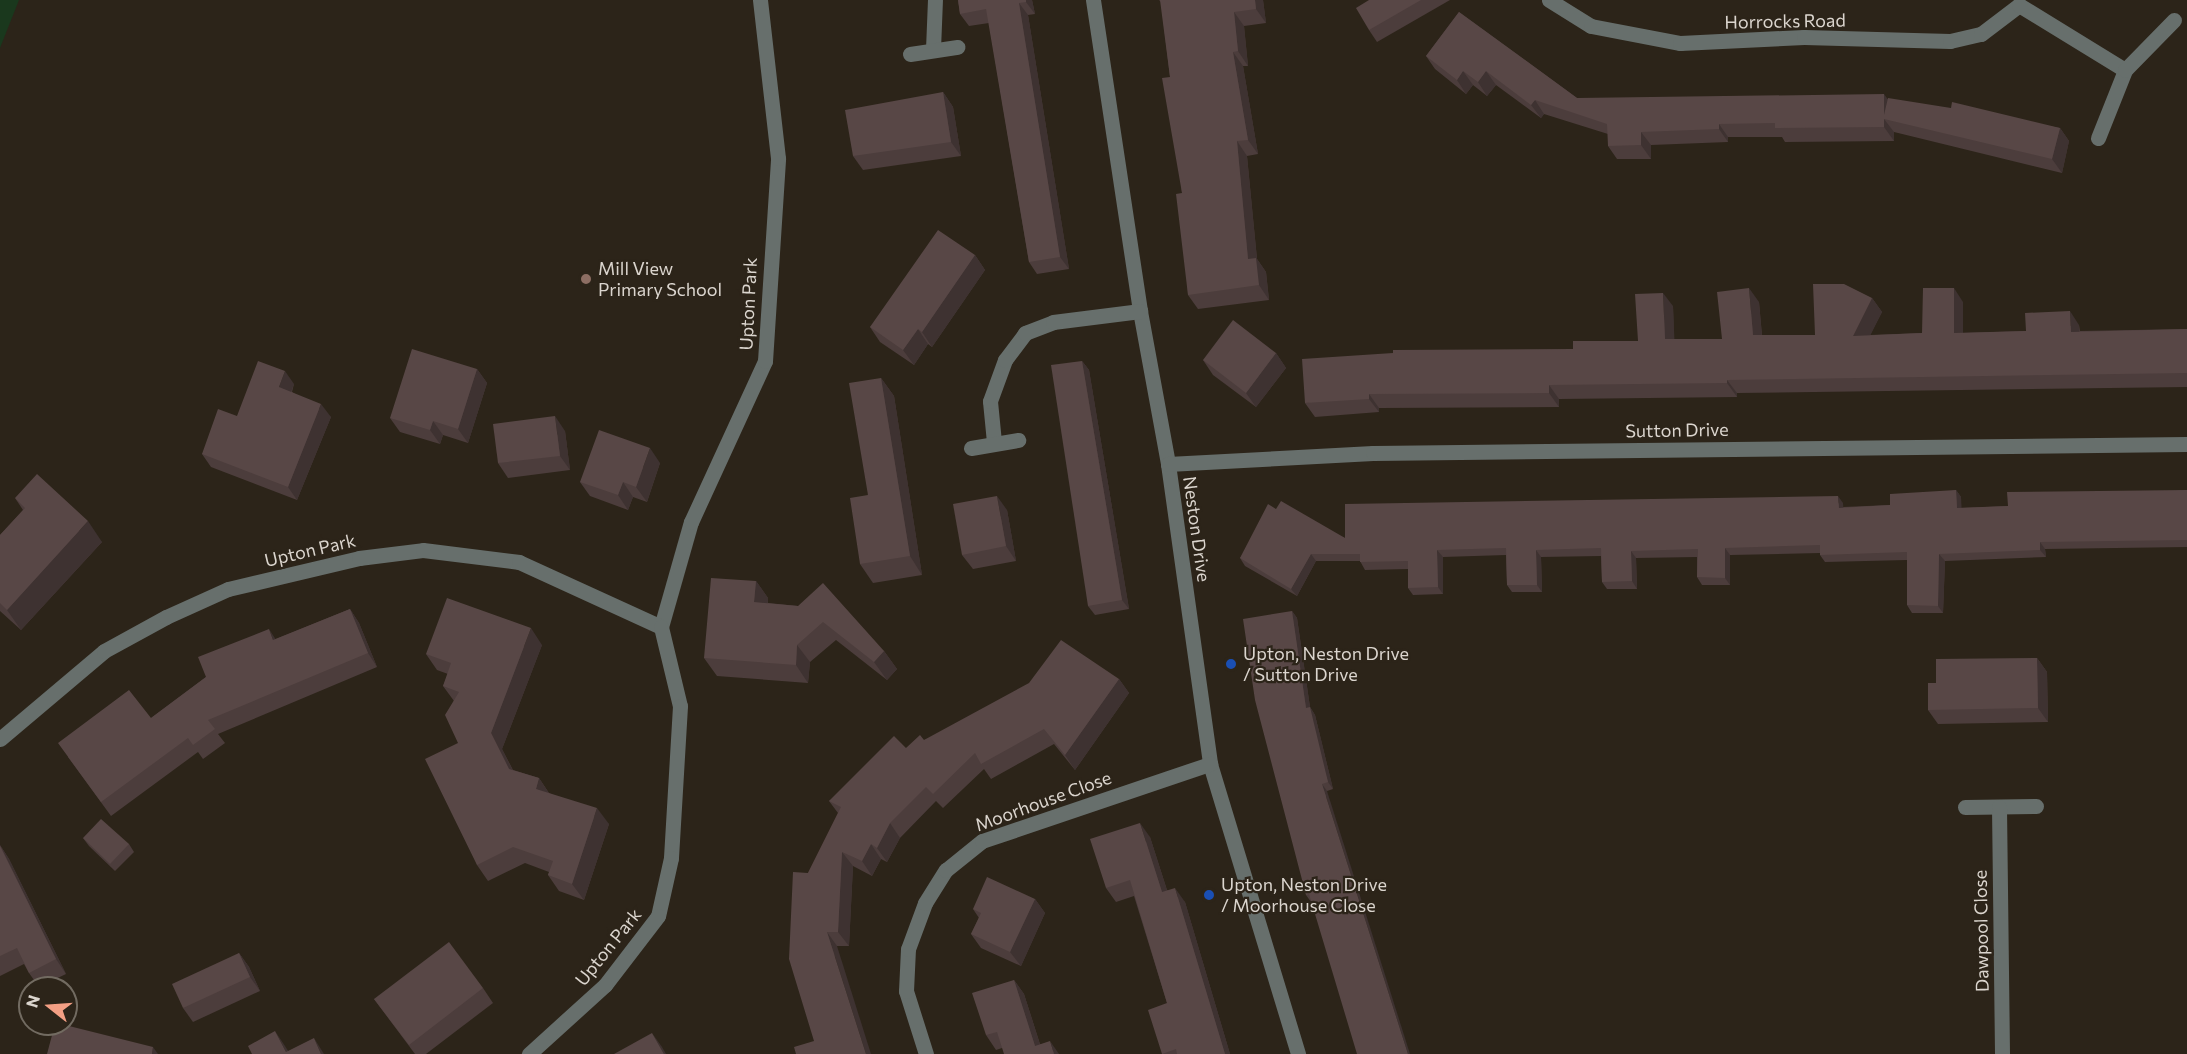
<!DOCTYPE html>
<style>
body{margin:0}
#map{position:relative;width:2187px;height:1054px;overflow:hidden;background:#2c2419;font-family:Commissioner,sans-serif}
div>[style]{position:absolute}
.green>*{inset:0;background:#1a381d}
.minor>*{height:15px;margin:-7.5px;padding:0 7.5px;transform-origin:7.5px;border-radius:7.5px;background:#676f6c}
.wall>*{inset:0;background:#4c3d3c}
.shaded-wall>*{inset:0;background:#3e3231}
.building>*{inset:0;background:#584746}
.dots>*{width:16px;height:16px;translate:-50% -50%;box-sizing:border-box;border:3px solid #2c2419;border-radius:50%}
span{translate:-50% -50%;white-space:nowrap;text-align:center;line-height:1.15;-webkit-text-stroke:4.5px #2c2419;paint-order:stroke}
.street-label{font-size:18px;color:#dbd5ce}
.poi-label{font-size:18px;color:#dbd5ce}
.left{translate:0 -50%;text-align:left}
.north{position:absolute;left:18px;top:976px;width:60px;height:60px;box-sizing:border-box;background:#2c2419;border:2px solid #726b61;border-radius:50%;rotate:287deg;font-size:16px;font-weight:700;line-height:24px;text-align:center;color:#dbd5ce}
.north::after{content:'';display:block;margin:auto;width:21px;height:27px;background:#f39f84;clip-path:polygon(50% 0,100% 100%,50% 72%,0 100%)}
</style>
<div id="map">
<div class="green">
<i style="clip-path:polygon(0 0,19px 0,0 48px)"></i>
</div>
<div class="minor">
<i style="left:1093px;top:0;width:315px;rotate:81.4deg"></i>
<i style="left:1140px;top:311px;width:156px;rotate:79.6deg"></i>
<i style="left:1168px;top:464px;width:303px;rotate:82deg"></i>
<i style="left:1210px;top:764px;width:303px;rotate:73.1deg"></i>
<i style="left:1549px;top:0;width:49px;rotate:31.8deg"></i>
<i style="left:1591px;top:26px;width:91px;rotate:10.8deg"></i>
<i style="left:1680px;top:43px;width:124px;rotate:-2.8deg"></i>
<i style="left:1804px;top:37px;width:146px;rotate:1.6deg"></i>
<i style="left:1950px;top:41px;width:32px;rotate:-13deg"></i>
<i style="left:1981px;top:34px;width:48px;rotate:-37.3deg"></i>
<i style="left:2019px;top:5px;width:124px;rotate:31.5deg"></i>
<i style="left:933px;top:49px;width:49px;rotate:-87.7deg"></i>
<i style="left:910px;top:54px;width:48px;rotate:-8.5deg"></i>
<i style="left:2098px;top:138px;width:73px;rotate:-68.3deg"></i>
<i style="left:2125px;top:70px;width:70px;rotate:-45.6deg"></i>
<i style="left:994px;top:442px;width:41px;rotate:-95.6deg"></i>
<i style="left:990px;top:401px;width:44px;rotate:-69.9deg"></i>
<i style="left:1005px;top:360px;width:34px;rotate:-53deg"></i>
<i style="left:1025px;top:333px;width:30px;rotate:-21deg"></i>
<i style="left:1053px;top:322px;width:88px;rotate:-7.2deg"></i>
<i style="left:971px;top:448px;width:48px;rotate:-9.7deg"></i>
<i style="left:1168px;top:464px;width:205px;rotate:-3.1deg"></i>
<i style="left:1373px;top:453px;width:814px;rotate:-0.63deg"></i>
<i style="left:661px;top:627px;width:109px;rotate:-74.1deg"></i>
<i style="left:691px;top:522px;width:177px;rotate:-65.3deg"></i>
<i style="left:765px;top:361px;width:203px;rotate:-86.3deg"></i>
<i style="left:778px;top:158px;width:159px;rotate:-96.5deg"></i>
<i style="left:0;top:739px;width:136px;rotate:-40.2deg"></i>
<i style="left:104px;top:651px;width:71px;rotate:-28.7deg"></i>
<i style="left:166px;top:617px;width:68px;rotate:-24.3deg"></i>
<i style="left:228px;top:589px;width:135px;rotate:-13.3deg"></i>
<i style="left:359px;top:558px;width:64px;rotate:-7.1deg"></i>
<i style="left:423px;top:550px;width:97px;rotate:7.1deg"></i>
<i style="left:519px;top:562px;width:156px;rotate:24.6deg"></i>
<i style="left:661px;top:627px;width:81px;rotate:76.5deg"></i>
<i style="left:680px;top:706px;width:152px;rotate:93.4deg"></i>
<i style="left:671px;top:858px;width:59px;rotate:102.6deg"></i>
<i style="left:658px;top:916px;width:87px;rotate:127.5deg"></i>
<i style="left:605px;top:985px;width:103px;rotate:137.8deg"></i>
<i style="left:1965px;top:807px;width:71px;rotate:-0.8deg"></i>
<i style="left:1999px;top:807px;width:247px;rotate:89.3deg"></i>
<i style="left:926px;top:1054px;width:66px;rotate:-107.6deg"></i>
<i style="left:906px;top:991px;width:42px;rotate:-87.3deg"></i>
<i style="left:908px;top:949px;width:49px;rotate:-69.7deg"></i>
<i style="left:925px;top:903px;width:39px;rotate:-58deg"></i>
<i style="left:946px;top:870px;width:46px;rotate:-38.9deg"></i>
<i style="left:982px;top:841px;width:241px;rotate:-18.7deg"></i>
</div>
<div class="wall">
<i style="clip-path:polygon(958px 0,1032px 0,1035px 14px,1028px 15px,1069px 269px,1037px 274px,1029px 262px,989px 23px,969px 26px,960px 14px)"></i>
<i style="clip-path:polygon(1159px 0,1263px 0,1266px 23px,1244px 26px,1248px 66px,1243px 66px,1258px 154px,1247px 156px,1257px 259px,1266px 272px,1269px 300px,1198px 309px,1188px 295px,1182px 193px,1170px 77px,1161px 2px)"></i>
<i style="clip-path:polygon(1369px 0,1450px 0,1377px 42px,1369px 30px)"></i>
<i style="clip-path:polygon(1459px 12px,1577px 98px,1888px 99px,2060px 128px,2069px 141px,2062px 173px,1894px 132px,1894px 141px,1785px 142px,1782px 137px,1728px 137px,1728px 142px,1651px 145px,1651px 159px,1617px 159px,1608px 146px,1608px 134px,1544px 114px,1541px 118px,1496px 85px,1487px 96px,1473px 85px,1466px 94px,1435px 69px,1426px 56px)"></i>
<i style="clip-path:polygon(943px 92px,953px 107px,961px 156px,863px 170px,853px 156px)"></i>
<i style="clip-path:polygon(975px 255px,985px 270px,932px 347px,928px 344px,914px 365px,880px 342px,870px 327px)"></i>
<i style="clip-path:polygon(1872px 298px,1882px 312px,1870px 335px,1922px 333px,1963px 302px,1963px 333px,2026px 331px,2079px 325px,2080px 331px,2187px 329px,2187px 387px,1737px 393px,1737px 397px,1559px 399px,1559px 407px,1379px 408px,1379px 412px,1315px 417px,1305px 403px,1573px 349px,1638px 341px,1673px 306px,1674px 339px,1722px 339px,1759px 302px,1762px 335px,1815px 335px)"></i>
<i style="clip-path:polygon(1276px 353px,1286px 368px,1256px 407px,1213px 375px,1203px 360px)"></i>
<i style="clip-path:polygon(1082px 361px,1089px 370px,1129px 609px,1095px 615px,1088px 606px)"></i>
<i style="clip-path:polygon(477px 369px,487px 383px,468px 443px,443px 435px,440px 444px,400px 432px,390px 418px)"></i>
<i style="clip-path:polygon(881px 378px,894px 396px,922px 575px,873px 583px,860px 564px)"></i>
<i style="clip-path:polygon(294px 384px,292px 392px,331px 417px,297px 500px,211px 467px,202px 454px,237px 416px)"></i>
<i style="clip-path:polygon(565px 431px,570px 470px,508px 478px,498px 463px)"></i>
<i style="clip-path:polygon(660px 463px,647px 502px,633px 497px,628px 510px,590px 496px,580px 482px)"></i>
<i style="clip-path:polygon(1956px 490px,1961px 497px,1961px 508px,2008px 506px,2187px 490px,2187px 547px,2045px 549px,2046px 557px,1945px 561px,1943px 613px,1912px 613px,1907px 605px,1907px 560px,1825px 562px,1820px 555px,1820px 553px,1730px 555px,1730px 585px,1702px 585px,1697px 577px,1697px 557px,1636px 558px,1637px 589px,1607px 589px,1602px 582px,1601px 556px,1541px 557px,1542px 592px,1512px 592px,1507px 585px,1506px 555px,1443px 557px,1443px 594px,1413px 595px,1408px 588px,1408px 569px,1365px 570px,1360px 561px,1316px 561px,1297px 596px,1245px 566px,1240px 558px,1276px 509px,1345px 538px,1843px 503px,1843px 507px,1890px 505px)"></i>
<i style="clip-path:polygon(15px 498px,102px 542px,21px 630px,0 611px,0 535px,23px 510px)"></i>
<i style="clip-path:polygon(1007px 510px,1016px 561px,973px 569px,962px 555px)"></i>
<i style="clip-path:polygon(756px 581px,768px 598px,768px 603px,798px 606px,884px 651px,897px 669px,887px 680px,836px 640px,810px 662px,808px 683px,717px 676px,704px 658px)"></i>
<i style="clip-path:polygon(350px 609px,359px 623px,377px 667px,218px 734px,225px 743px,203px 759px,198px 752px,111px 816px,68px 757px,151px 718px,206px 677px,276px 639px)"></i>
<i style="clip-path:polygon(1292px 611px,1297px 618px,1310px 707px,1315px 715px,1333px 789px,1327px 791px,1311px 902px,1306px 895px)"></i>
<i style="clip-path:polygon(542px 645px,502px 749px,513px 770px,539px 778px,549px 793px,609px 824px,584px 900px,559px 891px,548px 875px,549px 872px,525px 863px,488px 881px,477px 865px,458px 743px,454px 701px,443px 686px,448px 674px,437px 670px,426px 654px)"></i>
<i style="clip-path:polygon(2037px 658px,2047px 672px,2048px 722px,1938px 724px,1928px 710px,1936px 683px)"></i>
<i style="clip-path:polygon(1119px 679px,1129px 693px,1075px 770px,1054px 744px,991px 779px,984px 769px,943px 808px,936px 801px,900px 838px,887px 862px,881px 859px,872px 876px,853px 866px,849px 946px,837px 946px,814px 1041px,808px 873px,838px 813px,829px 801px,906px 748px,924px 740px)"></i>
<i style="clip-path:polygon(1150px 837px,1167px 890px,1185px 902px,1230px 1054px,1162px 1054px,1167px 1003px,1134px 896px,1116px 902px,1106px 888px)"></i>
<i style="clip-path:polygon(83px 838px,129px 844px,134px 852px,115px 871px,89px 846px)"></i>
<i style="clip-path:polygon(0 845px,9px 859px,66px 974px,39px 987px,29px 973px,24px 964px,0 976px)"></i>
<i style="clip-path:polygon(1035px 899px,1045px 913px,1021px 966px,981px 948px,971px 934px,979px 918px,973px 909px)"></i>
<i style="clip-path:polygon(239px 953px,249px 967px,260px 991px,193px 1022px,183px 1008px)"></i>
<i style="clip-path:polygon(1014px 980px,1024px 994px,1040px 1044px,1059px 1054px,1002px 1048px,996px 1050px,986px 1035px)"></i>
<i style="clip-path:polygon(483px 988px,493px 1003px,426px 1054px,415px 1054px,374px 999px)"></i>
</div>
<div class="shaded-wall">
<i style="clip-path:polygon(1026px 0,1032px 0,1035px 14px,1026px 2px)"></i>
<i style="clip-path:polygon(1255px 0,1263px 0,1266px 23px,1256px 9px)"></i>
<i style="clip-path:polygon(1019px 3px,1028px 15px,1069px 269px,1060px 257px)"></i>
<i style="clip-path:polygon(1234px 12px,1244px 26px,1248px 66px,1238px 51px)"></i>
<i style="clip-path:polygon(1233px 52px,1243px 66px,1258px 154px,1248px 140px)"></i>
<i style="clip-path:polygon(1463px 71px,1473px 85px,1466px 94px,1457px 80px)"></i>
<i style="clip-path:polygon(1486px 71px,1496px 85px,1487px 96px,1478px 82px)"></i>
<i style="clip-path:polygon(943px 92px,953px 107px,961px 156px,951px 142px)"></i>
<i style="clip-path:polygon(1884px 94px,1894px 108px,1884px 115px)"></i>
<i style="clip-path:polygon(1535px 100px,1544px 114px,1541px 118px,1531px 105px)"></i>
<i style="clip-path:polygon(1884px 119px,1894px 132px,1894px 141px,1884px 127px)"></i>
<i style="clip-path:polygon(1719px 124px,1728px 137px,1728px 142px,1719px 129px)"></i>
<i style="clip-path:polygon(2060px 128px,2069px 141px,2062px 173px,2052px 159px)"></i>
<i style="clip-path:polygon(1641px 132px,1651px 145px,1651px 159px,1641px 145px)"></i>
<i style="clip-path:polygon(1237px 141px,1247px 156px,1257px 259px,1266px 272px,1269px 300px,1259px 285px,1248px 259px)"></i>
<i style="clip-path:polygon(975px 255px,985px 270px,932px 347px,922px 332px)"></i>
<i style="clip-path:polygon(1749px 288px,1759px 302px,1763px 349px,1753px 335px)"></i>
<i style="clip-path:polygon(1954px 288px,1963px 302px,1963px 347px,1954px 333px)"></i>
<i style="clip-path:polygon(1663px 293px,1673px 306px,1675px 353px,1665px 339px)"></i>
<i style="clip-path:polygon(1872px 298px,1882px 312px,1863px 350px,1853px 336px)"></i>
<i style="clip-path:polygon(2070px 311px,2079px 325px,2080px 345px,2071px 332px)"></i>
<i style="clip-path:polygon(918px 329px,928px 344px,914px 365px,903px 350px)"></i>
<i style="clip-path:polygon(1276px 353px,1286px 368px,1256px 407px,1246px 393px)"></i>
<i style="clip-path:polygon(1082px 361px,1089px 370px,1129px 609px,1122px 600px)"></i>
<i style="clip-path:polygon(477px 369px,487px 383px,468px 443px,458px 429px)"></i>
<i style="clip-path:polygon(285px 371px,294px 384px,288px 400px,279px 387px)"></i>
<i style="clip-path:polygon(881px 378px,894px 396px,922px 575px,910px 556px)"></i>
<i style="clip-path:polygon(1727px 380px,1737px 393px,1737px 397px,1727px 383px)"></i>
<i style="clip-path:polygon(1549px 385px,1559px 399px,1559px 407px,1549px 393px)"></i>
<i style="clip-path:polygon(1369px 394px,1379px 408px,1379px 412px,1369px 399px)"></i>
<i style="clip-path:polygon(321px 404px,331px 417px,297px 500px,288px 487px)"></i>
<i style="clip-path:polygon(555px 416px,565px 431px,570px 470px,560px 456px)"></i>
<i style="clip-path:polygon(433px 421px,443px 435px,440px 444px,430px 430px)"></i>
<i style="clip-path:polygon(650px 448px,660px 463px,647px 502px,636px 487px)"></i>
<i style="clip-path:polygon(623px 482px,633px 497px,628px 510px,618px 495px)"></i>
<i style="clip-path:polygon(1956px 490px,1961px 497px,1962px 515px,1957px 508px)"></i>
<i style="clip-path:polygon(997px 496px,1007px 510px,1016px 561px,1006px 546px)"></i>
<i style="clip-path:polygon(1838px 496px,1843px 503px,1844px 515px,1839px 508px)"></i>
<i style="clip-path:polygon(88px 521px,102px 542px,21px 630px,7px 610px)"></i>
<i style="clip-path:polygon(2040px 542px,2045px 549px,2046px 557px,2040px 550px)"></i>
<i style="clip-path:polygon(1725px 548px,1730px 555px,1730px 585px,1725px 578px)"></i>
<i style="clip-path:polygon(1437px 550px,1443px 557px,1443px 594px,1438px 587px)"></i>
<i style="clip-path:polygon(1536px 550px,1541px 557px,1542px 592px,1537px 585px)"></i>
<i style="clip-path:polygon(1631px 551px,1636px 558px,1637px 589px,1632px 581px)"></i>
<i style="clip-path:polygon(1311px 554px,1316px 561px,1297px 596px,1291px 589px)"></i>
<i style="clip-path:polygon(1939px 554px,1945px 561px,1943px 613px,1938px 606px)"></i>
<i style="clip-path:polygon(756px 581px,768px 598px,767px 620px,754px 602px)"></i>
<i style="clip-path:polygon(350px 609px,359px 623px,377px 667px,368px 653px)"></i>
<i style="clip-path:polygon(1292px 611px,1297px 618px,1310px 707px,1315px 715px,1333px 789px,1328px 782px,1306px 708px)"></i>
<i style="clip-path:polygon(531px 628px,542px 645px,502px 749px,520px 785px,509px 769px,491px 733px)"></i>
<i style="clip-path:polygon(269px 629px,278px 643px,273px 640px)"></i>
<i style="clip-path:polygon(797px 645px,810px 662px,808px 683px,796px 665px)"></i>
<i style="clip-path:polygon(884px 651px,897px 669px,887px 680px,874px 662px)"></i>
<i style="clip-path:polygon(2037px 658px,2047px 672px,2048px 722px,2038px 708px)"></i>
<i style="clip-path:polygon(1119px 679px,1129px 693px,1075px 770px,1065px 755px)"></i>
<i style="clip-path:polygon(539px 778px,550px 795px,536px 789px)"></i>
<i style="clip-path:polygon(1322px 784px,1327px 791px,1410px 1054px,1408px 1054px)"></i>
<i style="clip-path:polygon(597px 808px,609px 824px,584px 900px,572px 884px)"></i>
<i style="clip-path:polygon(890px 823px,900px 838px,887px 862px,877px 848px)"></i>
<i style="clip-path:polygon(1140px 823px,1150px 837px,1172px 906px,1162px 892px)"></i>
<i style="clip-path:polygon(871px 844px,881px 859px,872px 876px,862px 861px)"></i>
<i style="clip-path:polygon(0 845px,9px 859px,66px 974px,56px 959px)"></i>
<i style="clip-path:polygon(842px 852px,853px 866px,849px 946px,838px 932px)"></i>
<i style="clip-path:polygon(1175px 888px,1185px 902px,1230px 1054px,1225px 1054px)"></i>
<i style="clip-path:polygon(1035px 899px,1045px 913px,1021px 966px,1010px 952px)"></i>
<i style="clip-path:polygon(827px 932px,837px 946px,871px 1054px,866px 1054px)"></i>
<i style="clip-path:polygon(239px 953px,249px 967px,260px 991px,250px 977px)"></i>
<i style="clip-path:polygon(1014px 980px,1024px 994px,1043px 1054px,1035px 1046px)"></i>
<i style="clip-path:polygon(275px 1031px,285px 1046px,290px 1054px,287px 1054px)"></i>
<i style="clip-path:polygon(652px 1033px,662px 1047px,666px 1054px,664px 1054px)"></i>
<i style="clip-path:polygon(314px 1038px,324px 1054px,321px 1054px)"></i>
<i style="clip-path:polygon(1050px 1041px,1059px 1054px,1054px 1054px)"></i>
<i style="clip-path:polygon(153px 1047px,158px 1054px,152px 1054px)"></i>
</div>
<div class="building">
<i style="clip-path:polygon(958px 0,1026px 0,1026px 2px,1019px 3px,1060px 257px,1029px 262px,986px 9px,960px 14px)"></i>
<i style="clip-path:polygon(1160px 0,1255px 0,1256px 9px,1234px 12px,1238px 51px,1233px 52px,1248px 140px,1237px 141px,1248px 259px,1256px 258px,1259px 285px,1188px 295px,1176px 194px,1182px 193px,1162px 78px,1170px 77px)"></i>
<i style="clip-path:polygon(1369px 0,1421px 0,1369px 30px,1356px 8px)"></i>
<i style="clip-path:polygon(1459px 12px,1577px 98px,1884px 94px,1884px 115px,1888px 98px,1951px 108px,1952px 102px,2060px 128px,2052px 159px,1884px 119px,1884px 127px,1775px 128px,1775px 123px,1719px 124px,1719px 129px,1641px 132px,1641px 145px,1608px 146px,1607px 124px,1535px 100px,1531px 105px,1486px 71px,1478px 82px,1463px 71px,1457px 80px,1426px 56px)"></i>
<i style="clip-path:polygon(943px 92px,951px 142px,853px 156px,845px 110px)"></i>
<i style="clip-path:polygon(938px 230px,975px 255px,922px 332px,918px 329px,903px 350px,870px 327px)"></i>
<i style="clip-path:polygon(1813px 284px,1844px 284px,1872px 298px,1853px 336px,1922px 333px,1923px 288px,1954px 288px,1954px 333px,2026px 331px,2025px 313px,2070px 311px,2071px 332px,2187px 329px,2187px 373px,1727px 380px,1727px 383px,1549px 385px,1549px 393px,1369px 394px,1369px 399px,1305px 403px,1302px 359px,1393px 353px,1393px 350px,1573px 349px,1573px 341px,1638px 341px,1635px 294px,1663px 293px,1665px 339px,1722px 339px,1717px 292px,1749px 288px,1753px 335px,1815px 335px)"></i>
<i style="clip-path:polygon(1233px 320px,1276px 353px,1246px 393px,1203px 360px)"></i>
<i style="clip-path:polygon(412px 349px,477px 369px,458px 429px,433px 421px,430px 430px,390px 418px)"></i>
<i style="clip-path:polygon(258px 361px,285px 371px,279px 387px,321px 404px,288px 487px,202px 454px,218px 409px,237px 416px)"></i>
<i style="clip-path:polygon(1082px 361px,1122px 600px,1088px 606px,1051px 365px)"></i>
<i style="clip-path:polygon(881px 378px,910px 556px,860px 564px,850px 498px,868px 495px,849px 383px)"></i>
<i style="clip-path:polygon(555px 416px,560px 456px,498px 463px,493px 424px)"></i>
<i style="clip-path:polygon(599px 430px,650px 448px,636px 487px,623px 482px,618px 495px,580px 482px)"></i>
<i style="clip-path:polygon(37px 474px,88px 521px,7px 610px,0 603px,0 535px,25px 508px,15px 498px)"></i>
<i style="clip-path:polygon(1956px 490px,1957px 508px,2008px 506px,2007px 492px,2187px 490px,2187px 540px,2040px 542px,2040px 550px,1939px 554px,1938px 606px,1907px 605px,1907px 552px,1820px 555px,1820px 545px,1725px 548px,1725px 578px,1697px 577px,1698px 549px,1631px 551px,1632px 581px,1602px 582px,1601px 548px,1536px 550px,1537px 585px,1507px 585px,1506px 548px,1437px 550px,1438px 587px,1408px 588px,1408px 561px,1360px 562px,1360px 554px,1311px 554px,1291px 589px,1240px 558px,1268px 504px,1276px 509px,1281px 501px,1345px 538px,1345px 504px,1838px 496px,1839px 508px,1890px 505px,1890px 494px)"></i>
<i style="clip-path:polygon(997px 496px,1006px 546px,962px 555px,953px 504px)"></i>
<i style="clip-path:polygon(711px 578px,756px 581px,754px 602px,798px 606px,823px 583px,884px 651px,874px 662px,823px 622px,797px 645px,796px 665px,704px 658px)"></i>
<i style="clip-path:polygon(447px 598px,531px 628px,491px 733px,509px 769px,539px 778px,536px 789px,597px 808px,572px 884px,548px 875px,553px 861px,513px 847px,477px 865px,425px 759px,458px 743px,445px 715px,459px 692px,443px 686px,451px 663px,426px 654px)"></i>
<i style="clip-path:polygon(350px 609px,368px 653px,208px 720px,215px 729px,193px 745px,188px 738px,101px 802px,58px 743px,129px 690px,151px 718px,206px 677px,198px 657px,269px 629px,273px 640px)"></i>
<i style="clip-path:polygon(1292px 611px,1306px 708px,1310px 707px,1328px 782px,1322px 784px,1408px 1054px,1357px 1054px,1309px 894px,1306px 895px,1255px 700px,1243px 619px)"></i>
<i style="clip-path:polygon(1061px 640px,1119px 679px,1065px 755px,1044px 729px,981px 764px,975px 753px,933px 794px,926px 787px,890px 823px,877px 848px,871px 844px,862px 861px,842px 852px,838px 932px,827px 932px,866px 1054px,796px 1054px,794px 1047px,814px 1041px,789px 959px,793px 872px,808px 873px,841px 807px,829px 801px,894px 736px,906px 748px,920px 735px,924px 740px,1029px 683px)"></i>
<i style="clip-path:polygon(2037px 658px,2038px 708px,1928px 710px,1928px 683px,1936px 683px,1936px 659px)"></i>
<i style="clip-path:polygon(101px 819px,129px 844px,110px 864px,83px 838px)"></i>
<i style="clip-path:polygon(1140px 823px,1162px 892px,1175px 888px,1225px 1054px,1177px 1054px,1176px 1049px,1162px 1054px,1148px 1010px,1167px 1003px,1130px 880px,1106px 888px,1090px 839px)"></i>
<i style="clip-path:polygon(0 846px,56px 959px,29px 973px,17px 948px,0 956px)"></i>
<i style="clip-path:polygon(987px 877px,1035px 899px,1010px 952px,971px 934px,981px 913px,973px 909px)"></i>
<i style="clip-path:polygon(449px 942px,483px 988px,409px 1045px,374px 999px)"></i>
<i style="clip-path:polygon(239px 953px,250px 977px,183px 1008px,172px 984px)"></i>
<i style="clip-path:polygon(1014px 980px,1035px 1046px,1050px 1041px,1054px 1054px,1004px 1054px,997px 1032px,986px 1035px,972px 993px)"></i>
<i style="clip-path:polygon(55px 1024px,61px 1024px,153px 1047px,152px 1054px,47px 1054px)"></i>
<i style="clip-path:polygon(275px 1031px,286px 1052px,314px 1038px,321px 1054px,252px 1054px,248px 1046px)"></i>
<i style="clip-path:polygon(652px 1033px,664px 1054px,614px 1054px)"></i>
</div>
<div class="dots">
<i style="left:586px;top:279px;background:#8d6e63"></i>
<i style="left:1231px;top:664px;background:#1a4fb4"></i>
<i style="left:1209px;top:895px;background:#1a4fb4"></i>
</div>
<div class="street-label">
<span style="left:1785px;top:21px;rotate:-1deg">Horrocks Road</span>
<span style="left:748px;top:304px;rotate:-87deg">Upton Park</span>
<span style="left:1677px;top:430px;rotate:-1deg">Sutton Drive</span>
<span style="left:1197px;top:529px;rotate:82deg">Neston Drive</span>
<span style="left:310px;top:550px;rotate:-13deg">Upton Park</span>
<span style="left:1043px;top:801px;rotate:-20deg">Moorhouse Close</span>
<span style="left:1981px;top:931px;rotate:-91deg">Dawpool Close</span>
<span style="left:608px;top:947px;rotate:-51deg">Upton Park</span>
</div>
<div class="poi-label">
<span class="left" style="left:598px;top:279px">Mill View<br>Primary School</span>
<span class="left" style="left:1243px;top:664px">Upton, Neston Drive<br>/ Sutton Drive</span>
<span class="left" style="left:1221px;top:895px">Upton, Neston Drive<br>/ Moorhouse Close</span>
</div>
<div class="north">N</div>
</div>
